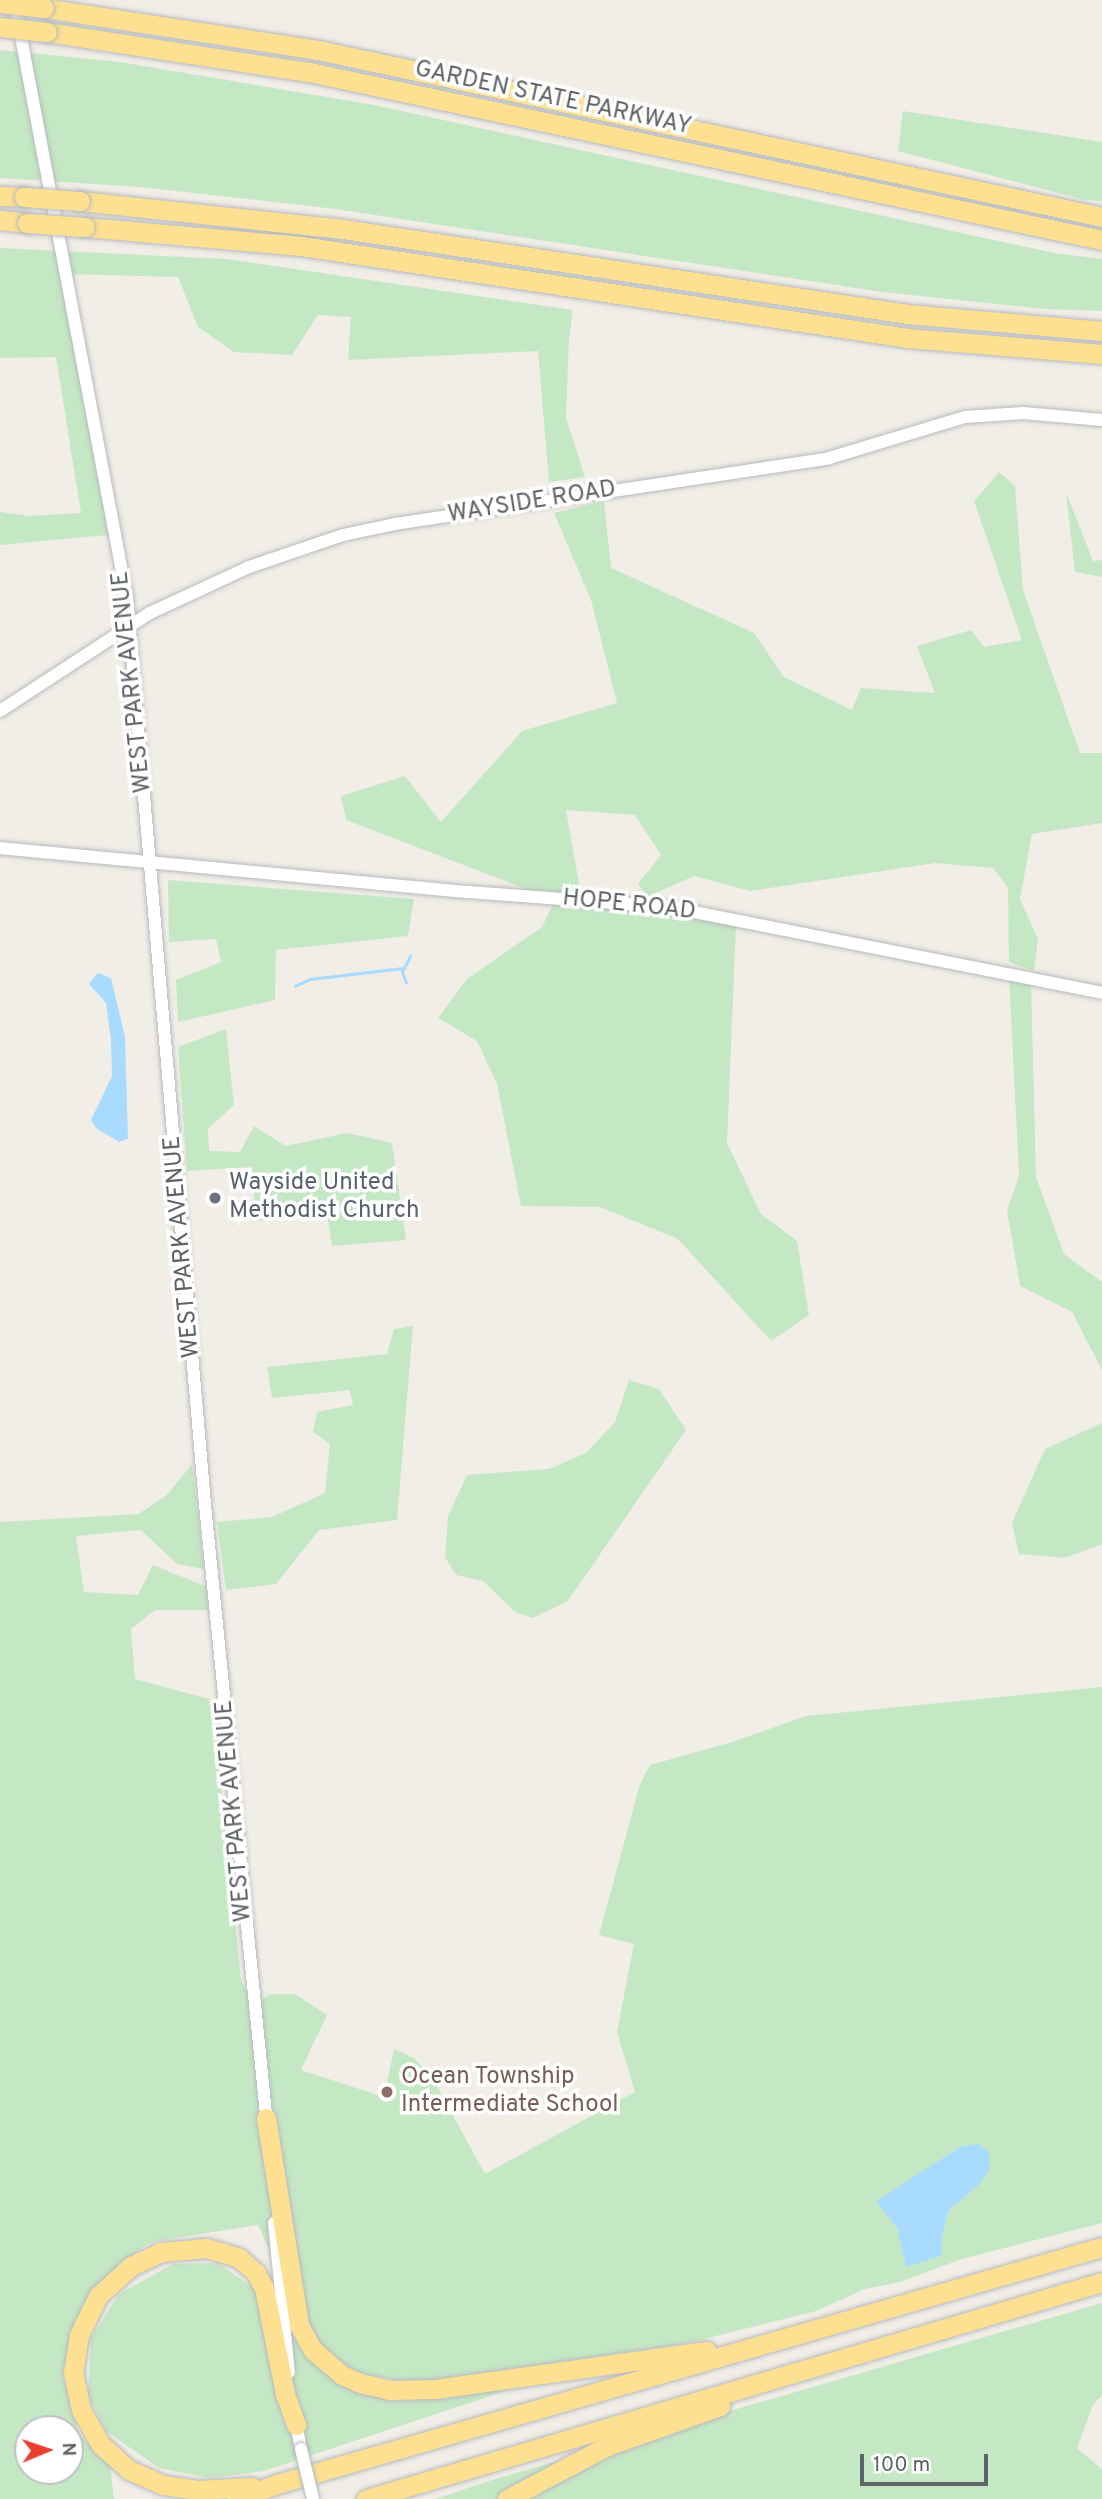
<!DOCTYPE html>
<style>
body{margin:0}
#map{position:relative;width:1102px;height:2499px;overflow:hidden;background:#f1eee7;font-family:Overpass,sans-serif}
div>[style]{position:absolute}
.green>*{inset:0;background:#c5e8c4}
.water>*{inset:0;background:#a9dbff}
.stream>*{height:2.5px;margin:-1.25px;padding:0 1.25px;transform-origin:1.25px;border-radius:1.25px;background:#a9dbff}
.roads{filter:drop-shadow(0 0 2px #b7babd) drop-shadow(0 0 2px #b7babd)}
.minor>*{height:12px;margin:-6px;padding:0 6px;transform-origin:6px;border-radius:6px;background:#fff}
.highway>*{height:19px;margin:-9.5px;padding:0 9.5px;transform-origin:9.5px;border-radius:9.5px;background:#fde092}
.bridges{filter:drop-shadow(0 0 2px #b7babd) drop-shadow(0 0 2px #b7babd)}
.minor-bridge>*{height:12px;margin:-6px;padding:0 6px;transform-origin:6px;border-radius:6px;background:#fff}
.highway-bridge>*{height:19px;margin:-9.5px;padding:0 9.5px;transform-origin:9.5px;border-radius:9.5px;background:#fde092}
.dots>*{width:19px;height:19px;translate:-50% -50%;box-sizing:border-box;border:4px solid #fff;border-radius:50%}
span{translate:-50% -50%;white-space:nowrap;text-align:center;line-height:1.15;-webkit-text-stroke:7px #fff;paint-order:stroke}
.street-label{font-size:24px;color:#5e6367}
.worship-label{font-size:24px;color:#5b616d}
.left{translate:0 -50%;text-align:left}
.education-label{font-size:24px;color:#785e54}
.north{position:absolute;left:14px;top:2415px;width:70px;height:70px;box-sizing:border-box;background:#fff;border:2px solid #bfc1c2;border-radius:50%;rotate:88deg;font-size:19px;font-weight:700;line-height:28px;text-align:center;color:#5e6367}
.north::after{content:'';display:block;margin:auto;width:24px;height:32px;background:#ea3e33;clip-path:polygon(50% 0,100% 100%,50% 72%,0 100%)}
.scale{position:absolute;left:860px;top:2454px;width:128px;height:32px;box-sizing:border-box;border:4px solid #5e6367;border-top:0;padding-left:9px;font-size:21px;line-height:24px;white-space:nowrap;color:#5e6367;-webkit-text-stroke:5px #fff;paint-order:stroke}
</style>
<div id="map">
<div class="green">
<i style="clip-path:polygon(0 50px,120px 62px,374px 105px,1054px 253px,1102px 259px,1102px 311px,1044px 309px,882px 292px,335px 209px,140px 187px,0 178px)"></i>
<i style="clip-path:polygon(903px 111px,1102px 142px,1102px 201px,1085px 200px,898px 151px)"></i>
<i style="clip-path:polygon(0 248px,226px 259px,573px 310px,569px 339px,566px 418px,585px 477px,549px 482px,538px 351px,348px 360px,351px 317px,318px 315px,292px 355px,234px 352px,198px 327px,178px 277px,64px 274px,108px 535px,0 545px,0 512px,30px 516px,81px 513px,56px 357px,0 358px)"></i>
<i style="clip-path:polygon(999px 472px,1015px 486px,1023px 590px,1080px 753px,1102px 753px,1102px 823px,1032px 834px,1020px 899px,1038px 939px,1034px 971px,1009px 962px,1008px 888px,993px 868px,935px 863px,750px 891px,694px 876px,647px 897px,638px 884px,661px 855px,635px 815px,566px 810px,582px 901px,736px 925px,727px 1143px,761px 1214px,797px 1241px,809px 1315px,771px 1341px,678px 1239px,600px 1207px,521px 1206px,497px 1084px,477px 1041px,438px 1018px,467px 979px,542px 927px,555px 900px,346px 820px,341px 796px,405px 776px,441px 822px,522px 731px,617px 703px,591px 600px,554px 513px,604px 501px,611px 568px,754px 633px,784px 677px,852px 710px,861px 688px,935px 693px,917px 646px,971px 630px,984px 647px,1022px 640px,974px 501px)"></i>
<i style="clip-path:polygon(1066px 492px,1093px 561px,1102px 560px,1102px 577px,1075px 572px)"></i>
<i style="clip-path:polygon(168px 880px,414px 899px,408px 936px,276px 950px,275px 1000px,178px 1022px,176px 980px,221px 962px,216px 939px,169px 942px)"></i>
<i style="clip-path:polygon(1009px 974px,1031px 981px,1036px 1177px,1064px 1254px,1102px 1282px,1102px 1370px,1072px 1312px,1020px 1286px,1007px 1210px,1019px 1176px)"></i>
<i style="clip-path:polygon(226px 1029px,234px 1105px,208px 1129px,209px 1151px,240px 1152px,254px 1126px,286px 1146px,347px 1133px,392px 1143px,406px 1240px,332px 1246px,327px 1213px,256px 1221px,252px 1167px,187px 1171px,178px 1047px)"></i>
<i style="clip-path:polygon(413px 1326px,397px 1520px,319px 1530px,276px 1584px,226px 1590px,217px 1522px,272px 1517px,325px 1493px,330px 1444px,313px 1432px,317px 1412px,353px 1405px,350px 1390px,272px 1398px,267px 1367px,387px 1354px,394px 1329px)"></i>
<i style="clip-path:polygon(629px 1380px,659px 1389px,686px 1430px,567px 1602px,532px 1618px,515px 1612px,483px 1581px,456px 1575px,445px 1557px,448px 1516px,467px 1475px,549px 1469px,586px 1453px,615px 1422px)"></i>
<i style="clip-path:polygon(1102px 1423px,1102px 1544px,1064px 1558px,1019px 1554px,1012px 1523px,1045px 1449px)"></i>
<i style="clip-path:polygon(evenodd,192px 1464px,204px 1569px,177px 1564px,141px 1530px,76px 1536px,84px 1592px,138px 1595px,153px 1565px,207px 1587px,208px 1610px,155px 1610px,131px 1629px,135px 1679px,213px 1700px,241px 1980px,253px 2003px,271px 1994px,295px 1994px,327px 2015px,301px 2070px,384px 2097px,394px 2049px,414px 2058px,433px 2079px,485px 2174px,635px 2092px,617px 2032px,634px 1944px,599px 1935px,640px 1784px,650px 1765px,732px 1742px,806px 1716px,1102px 1687px,1102px 2223px,962px 2259px,900px 2282px,865px 2289px,816px 2311px,688px 2343px,424px 2384px,346px 2371px,307px 2335px,258px 2225px,156px 2241px,144px 2246px,105px 2279px,76px 2318px,62px 2376px,79px 2434px,110px 2466px,114px 2499px,0 2499px,0 1522px,138px 1514px,166px 1496px,192px 1464px,960px 2147px,989px 2170px,980px 2184px,949px 2210px,943px 2231px,941px 2256px,906px 2267px,897px 2228px,877px 2201px,960px 2147px,192px 1464px,28px 2429px,70px 2429px,70px 2471px,28px 2471px,28px 2429px)"></i>
<i style="clip-path:polygon(218px 2263px,255px 2289px,303px 2351px,346px 2387px,395px 2402px,530px 2383px,264px 2471px,210px 2478px,159px 2468px,106px 2431px,88px 2395px,91px 2338px,119px 2294px,173px 2264px)"></i>
<i style="clip-path:polygon(1102px 2303px,1102px 2395px,1093px 2405px,1077px 2448px,1102px 2469px,1102px 2499px,435px 2499px,492px 2480px)"></i>
</div>
<div class="water">
<i style="clip-path:polygon(98px 973px,111px 978px,125px 1037px,128px 1139px,119px 1142px,96px 1128px,91px 1120px,112px 1076px,111px 1040px,106px 1003px,89px 984px)"></i>
<i style="clip-path:polygon(978px 2144px,989px 2152px,989px 2170px,980px 2184px,949px 2210px,943px 2231px,941px 2256px,906px 2267px,897px 2228px,876px 2201px,960px 2147px)"></i>
</div>
<div class="stream">
<i style="left:406px;top:983px;width:12px;rotate:-110deg"></i>
<i style="left:402px;top:972px;width:18px;rotate:-63deg"></i>
<i style="left:295px;top:986px;width:17px;rotate:-25deg"></i>
<i style="left:310px;top:979px;width:93px;rotate:-6.8deg"></i>
</div>
<div class="roads">
<div class="minor">
<i style="left:14px;top:0;width:609px;rotate:79.3deg"></i>
<i style="left:127px;top:598px;width:920px;rotate:85.08deg"></i>
<i style="left:206px;top:1515px;width:612px;rotate:84.28deg"></i>
<i style="left:0;top:711px;width:179px;rotate:-33.2deg"></i>
<i style="left:150px;top:613px;width:109px;rotate:-24.9deg"></i>
<i style="left:249px;top:567px;width:99px;rotate:-18.8deg"></i>
<i style="left:343px;top:535px;width:53px;rotate:-11.9deg"></i>
<i style="left:395px;top:524px;width:439px;rotate:-8.6deg"></i>
<i style="left:829px;top:458px;width:142px;rotate:-16.8deg"></i>
<i style="left:965px;top:417px;width:58px;rotate:-3.9deg"></i>
<i style="left:1023px;top:413px;width:79px;rotate:5.1deg"></i>
<i style="left:0;top:848px;width:470px;rotate:5.4deg"></i>
<i style="left:468px;top:892px;width:202px;rotate:4.3deg"></i>
<i style="left:669px;top:907px;width:441px;rotate:11.2deg"></i>
<i style="left:274px;top:2223px;width:150px;rotate:84.3deg"></i>
<i style="left:295px;top:2418px;width:32px;rotate:79deg"></i>
</div>
<div class="highway">
<i style="left:44px;top:8px;width:277px;rotate:8.7deg"></i>
<i style="left:318px;top:50px;width:802px;rotate:12.02deg"></i>
<i style="left:47px;top:32px;width:265px;rotate:8.7deg"></i>
<i style="left:309px;top:72px;width:811px;rotate:11.96deg"></i>
<i style="left:0;top:196px;width:24px;rotate:2deg"></i>
<i style="left:80px;top:201px;width:264px;rotate:6.1deg"></i>
<i style="left:343px;top:229px;width:571px;rotate:8.56deg"></i>
<i style="left:908px;top:314px;width:195px;rotate:5deg"></i>
<i style="left:0;top:220px;width:27px;rotate:6deg"></i>
<i style="left:85px;top:227px;width:217px;rotate:5deg"></i>
<i style="left:301px;top:246px;width:614px;rotate:8.62deg"></i>
<i style="left:908px;top:338px;width:195px;rotate:4.7deg"></i>
<i style="left:266px;top:2118px;width:210px;rotate:80.9deg"></i>
<i style="left:299px;top:2325px;width:29px;rotate:61deg"></i>
<i style="left:313px;top:2350px;width:38px;rotate:41deg"></i>
<i style="left:342px;top:2375px;width:20px;rotate:24deg"></i>
<i style="left:360px;top:2383px;width:31px;rotate:13deg"></i>
<i style="left:390px;top:2390px;width:45px;rotate:-1.3deg"></i>
<i style="left:435px;top:2389px;width:274px;rotate:-8deg"></i>
<i style="left:252px;top:2487px;width:54px;rotate:176.8deg"></i>
<i style="left:198px;top:2490px;width:35px;rotate:-172deg"></i>
<i style="left:163px;top:2485px;width:37px;rotate:-156deg"></i>
<i style="left:129px;top:2470px;width:38px;rotate:-138deg"></i>
<i style="left:101px;top:2445px;width:40px;rotate:-119.7deg"></i>
<i style="left:81px;top:2410px;width:38px;rotate:-102deg"></i>
<i style="left:73px;top:2373px;width:38px;rotate:-81deg"></i>
<i style="left:79px;top:2335px;width:43px;rotate:-64deg"></i>
<i style="left:98px;top:2296px;width:45px;rotate:-42.3deg"></i>
<i style="left:131px;top:2266px;width:33px;rotate:-25deg"></i>
<i style="left:161px;top:2252px;width:46px;rotate:-5deg"></i>
<i style="left:207px;top:2248px;width:34px;rotate:17deg"></i>
<i style="left:239px;top:2258px;width:23px;rotate:41deg"></i>
<i style="left:256px;top:2273px;width:17px;rotate:62deg"></i>
<i style="left:264px;top:2288px;width:108px;rotate:78.8deg"></i>
<i style="left:285px;top:2394px;width:33px;rotate:70deg"></i>
<i style="left:236px;top:2499px;width:44px;rotate:-20.1deg"></i>
<i style="left:277px;top:2484px;width:858px;rotate:-16.03deg"></i>
<i style="left:366px;top:2499px;width:767px;rotate:-16.43deg"></i>
<i style="left:507px;top:2499px;width:113px;rotate:-27.9deg"></i>
<i style="left:607px;top:2446px;width:120px;rotate:-19.5deg"></i>
</div>
</div>
<div class="bridges">
<div class="minor-bridge">
<i style="left:301px;top:2449px;width:51px;rotate:76.5deg"></i>
</div>
<div class="highway-bridge">
<i style="left:0;top:3px;width:44px;rotate:6.5deg"></i>
<i style="left:0;top:27px;width:47px;rotate:6.1deg"></i>
<i style="left:24px;top:197px;width:56px;rotate:4.1deg"></i>
<i style="left:27px;top:223px;width:58px;rotate:3.9deg"></i>
</div>
</div>
<div class="dots">
<i style="left:215px;top:1198px;background:#6b7280"></i>
<i style="left:387px;top:2092px;background:#8d6e63"></i>
</div>
<div class="street-label">
<span style="left:553px;top:99px;rotate:12deg">GARDEN STATE PARKWAY</span>
<span style="left:532px;top:503px;rotate:-9deg">WAYSIDE ROAD</span>
<span style="left:133px;top:682px;rotate:-96deg">WEST PARK AVENUE</span>
<span style="left:629px;top:906px;rotate:6deg">HOPE ROAD</span>
<span style="left:183px;top:1247px;rotate:-95deg">WEST PARK AVENUE</span>
<span style="left:235px;top:1811px;rotate:-95deg">WEST PARK AVENUE</span>
</div>
<div class="worship-label">
<span class="left" style="left:229px;top:1198px">Wayside United<br>Methodist Church</span>
</div>
<div class="education-label">
<span class="left" style="left:401px;top:2092px">Ocean Township<br>Intermediate School</span>
</div>
<div class="north">N</div>
<div class="scale">100 m</div>
</div>
